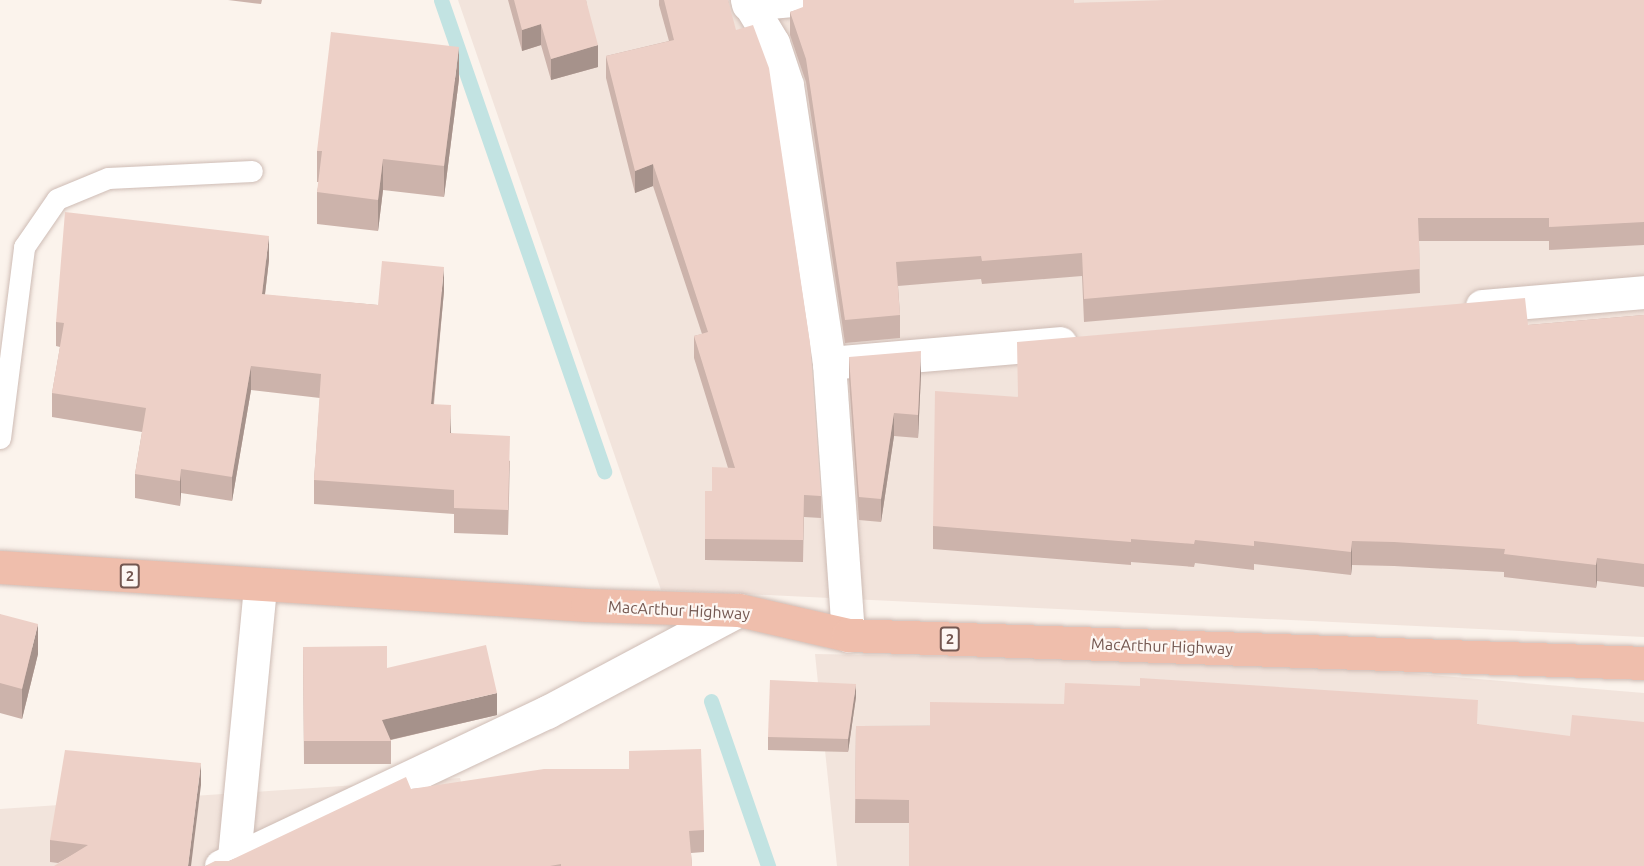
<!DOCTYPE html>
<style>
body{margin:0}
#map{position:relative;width:1644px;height:866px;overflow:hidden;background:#fbf3ec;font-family:Ubuntu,sans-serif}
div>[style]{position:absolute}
.residential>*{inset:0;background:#f2e4dc}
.stream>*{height:15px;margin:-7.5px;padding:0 7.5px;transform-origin:7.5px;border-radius:7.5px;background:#c2e3e2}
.roads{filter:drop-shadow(0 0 2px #cebcb5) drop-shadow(0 0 2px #cebcb5)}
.service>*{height:21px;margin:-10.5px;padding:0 10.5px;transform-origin:10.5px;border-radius:10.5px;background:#fff}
.minor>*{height:33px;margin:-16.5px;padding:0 16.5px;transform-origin:16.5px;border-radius:16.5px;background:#fff}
.tertiary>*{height:33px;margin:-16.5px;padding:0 16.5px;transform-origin:16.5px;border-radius:16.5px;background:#fff}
.trunk>*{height:33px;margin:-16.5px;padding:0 16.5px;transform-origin:16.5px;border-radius:16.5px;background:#efbeac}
.wall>*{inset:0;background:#ccb3ab}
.shaded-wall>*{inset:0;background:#a6928b}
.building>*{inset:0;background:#edd0c7}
span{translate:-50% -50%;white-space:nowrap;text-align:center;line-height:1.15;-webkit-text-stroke:4.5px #fdf7f3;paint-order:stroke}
.shield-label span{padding:2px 4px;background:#fdf7f3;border:2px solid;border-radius:4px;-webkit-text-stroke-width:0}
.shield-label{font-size:15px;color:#745851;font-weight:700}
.street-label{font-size:16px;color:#745851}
</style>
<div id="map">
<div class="residential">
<i style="clip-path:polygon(458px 0,1644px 0,1644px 637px,661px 590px)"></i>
<i style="clip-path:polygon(815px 654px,1276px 662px,1644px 693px,1644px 866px,837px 866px)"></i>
<i style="clip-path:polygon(460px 778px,481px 866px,0 866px,0 809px)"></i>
</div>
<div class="stream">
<i style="left:441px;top:0;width:499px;rotate:70.9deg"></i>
<i style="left:711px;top:701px;width:175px;rotate:70.9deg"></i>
</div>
<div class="roads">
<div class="service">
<i style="left:0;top:438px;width:193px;rotate:-82.8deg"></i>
<i style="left:24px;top:247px;width:58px;rotate:-55.5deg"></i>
<i style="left:57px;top:199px;width:55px;rotate:-22.4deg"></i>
<i style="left:108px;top:178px;width:144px;rotate:-2.8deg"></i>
</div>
<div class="minor">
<i style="left:748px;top:4px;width:44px;rotate:-5.2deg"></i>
<i style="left:1482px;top:306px;width:163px;rotate:-4.9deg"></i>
<i style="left:829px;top:363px;width:232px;rotate:-4.9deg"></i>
</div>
<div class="tertiary">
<i style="left:747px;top:0;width:50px;rotate:58.8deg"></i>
<i style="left:773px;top:43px;width:44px;rotate:71.6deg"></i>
<i style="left:787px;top:85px;width:281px;rotate:81.4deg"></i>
<i style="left:829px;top:363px;width:273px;rotate:86deg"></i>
<i style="left:234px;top:857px;width:273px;rotate:-84.5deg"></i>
<i style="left:221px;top:866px;width:361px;rotate:-25.3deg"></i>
<i style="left:547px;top:712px;width:217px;rotate:-28deg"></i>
</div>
<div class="trunk">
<i style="left:0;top:567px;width:588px;rotate:3.7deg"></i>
<i style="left:587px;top:605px;width:152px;rotate:1.9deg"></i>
<i style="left:739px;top:610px;width:112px;rotate:12.9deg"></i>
<i style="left:848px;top:635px;width:796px;rotate:2.01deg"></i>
</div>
</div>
<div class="wall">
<i style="clip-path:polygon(228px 0,262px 0,261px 4px)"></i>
<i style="clip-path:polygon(508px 0,586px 0,598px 67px,551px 80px,541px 45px,522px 51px)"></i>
<i style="clip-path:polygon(659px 0,728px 0,821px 496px,821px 518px,804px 517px,803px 562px,705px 560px,705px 491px,712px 491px,728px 468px,694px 358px,694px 336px,702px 334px,653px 186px,635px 193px,606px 78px,606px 56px,669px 41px,659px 5px)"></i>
<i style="clip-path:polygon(803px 0,1074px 3px,1644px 0,1644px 245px,1549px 250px,1549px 241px,1419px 241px,1420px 293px,1084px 322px,1082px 276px,982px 284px,981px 279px,898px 286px,900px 315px,900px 338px,845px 343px,806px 82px,790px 35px,790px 12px,803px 8px)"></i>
<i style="clip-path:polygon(459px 79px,444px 197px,383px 190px,378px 231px,317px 224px,317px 192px,319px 182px,317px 182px,317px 151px)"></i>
<i style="clip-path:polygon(269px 260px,265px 295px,378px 305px,444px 291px,434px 404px,451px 433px,510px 461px,508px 535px,454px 533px,454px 514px,314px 504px,314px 480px,320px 398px,251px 390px,232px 501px,181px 493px,180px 506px,135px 498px,135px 474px,142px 432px,52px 417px,52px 393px,60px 347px,56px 346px,56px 322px)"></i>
<i style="clip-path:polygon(1644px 315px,1644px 587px,1597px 581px,1596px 588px,1504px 577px,1504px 572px,1394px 566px,1352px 565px,1351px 575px,1254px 564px,1254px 570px,1195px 563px,1194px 567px,1131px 562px,1131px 565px,933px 549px,933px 526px,1017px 397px,1528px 325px)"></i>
<i style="clip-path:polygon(849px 357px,921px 374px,918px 438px,894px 436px,881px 522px,859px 520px,849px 380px)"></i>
<i style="clip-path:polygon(0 614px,38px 654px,22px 719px,0 713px)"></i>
<i style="clip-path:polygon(303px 647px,387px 668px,497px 715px,391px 740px,391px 764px,304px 764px)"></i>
<i style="clip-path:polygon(856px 697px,848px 752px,768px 750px,768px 737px)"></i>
<i style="clip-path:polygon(1478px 724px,1644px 866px,909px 823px,855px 823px,856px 726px)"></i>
<i style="clip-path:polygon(629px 751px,704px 830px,704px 852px,691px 853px,692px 866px,205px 866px,229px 861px,411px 789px,629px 769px)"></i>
<i style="clip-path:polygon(201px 785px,58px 863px,50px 862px,50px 840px)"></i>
</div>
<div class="shaded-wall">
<i style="clip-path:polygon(541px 24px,541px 45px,522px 51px,522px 30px)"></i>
<i style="clip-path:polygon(598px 45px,598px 67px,551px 80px,551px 59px)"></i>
<i style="clip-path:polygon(459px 47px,459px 79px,444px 197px,444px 166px)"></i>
<i style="clip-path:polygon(383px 159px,383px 190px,378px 231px,378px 200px)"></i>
<i style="clip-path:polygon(653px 164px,653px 186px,635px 193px,635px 171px)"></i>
<i style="clip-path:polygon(269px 236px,269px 260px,262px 318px,262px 294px)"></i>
<i style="clip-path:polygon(444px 267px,444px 291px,431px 428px,431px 404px)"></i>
<i style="clip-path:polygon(921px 351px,921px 374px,918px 438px,918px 415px)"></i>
<i style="clip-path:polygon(251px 366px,251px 390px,232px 501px,232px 477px)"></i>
<i style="clip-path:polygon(451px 405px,451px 429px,450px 457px,450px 433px)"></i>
<i style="clip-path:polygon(894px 413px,894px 436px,881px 522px,881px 499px)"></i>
<i style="clip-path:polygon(181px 469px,181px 493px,180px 506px,180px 481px)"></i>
<i style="clip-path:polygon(1352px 541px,1352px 565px,1351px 575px,1351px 552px)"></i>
<i style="clip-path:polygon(1597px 558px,1597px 581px,1596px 588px,1596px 565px)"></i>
<i style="clip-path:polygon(38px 624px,38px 654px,22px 719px,22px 689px)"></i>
<i style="clip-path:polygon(856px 684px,856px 697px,848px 752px,848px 739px)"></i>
<i style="clip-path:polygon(497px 693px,497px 715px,385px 741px,382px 720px)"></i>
<i style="clip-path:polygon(201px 763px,201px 785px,191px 866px,188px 866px)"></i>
</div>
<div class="building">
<i style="clip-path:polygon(514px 0,586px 0,598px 45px,551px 59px,541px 24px,522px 30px)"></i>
<i style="clip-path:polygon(664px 0,728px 0,736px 30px,753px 25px,769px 68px,810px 343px,821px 496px,804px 495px,803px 540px,705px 539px,705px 491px,712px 491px,712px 467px,735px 468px,694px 336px,708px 332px,653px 164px,635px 171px,606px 56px,674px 40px)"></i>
<i style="clip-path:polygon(803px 0,1074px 0,1074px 3px,1165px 0,1644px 0,1644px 222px,1549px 227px,1549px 218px,1418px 218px,1420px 269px,1084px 299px,1082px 253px,982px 261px,981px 256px,896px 262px,900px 315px,845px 320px,806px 59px,790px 12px,803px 7px)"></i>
<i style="clip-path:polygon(331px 32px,459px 47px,444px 166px,383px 159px,378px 200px,317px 192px,322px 151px,317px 151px)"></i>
<i style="clip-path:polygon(65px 212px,269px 236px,262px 294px,378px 305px,382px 261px,444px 267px,431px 404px,451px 405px,450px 433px,510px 436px,508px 510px,454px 508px,454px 490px,314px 480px,321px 374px,251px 366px,232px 477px,181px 469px,180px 481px,135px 474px,146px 408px,52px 393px,64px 323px,56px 322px)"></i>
<i style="clip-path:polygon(1525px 298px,1528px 325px,1644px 315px,1644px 564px,1597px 558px,1596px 565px,1504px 554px,1505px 549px,1394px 542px,1352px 541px,1351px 552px,1254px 541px,1254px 546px,1195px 540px,1194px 544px,1131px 539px,1131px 542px,933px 526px,935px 391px,1018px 397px,1017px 342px)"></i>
<i style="clip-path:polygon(921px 351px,918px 415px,894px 413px,881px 499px,859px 497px,849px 357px)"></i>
<i style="clip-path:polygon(0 614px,38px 624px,22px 689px,0 683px)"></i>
<i style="clip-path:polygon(486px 645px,497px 693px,382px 720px,391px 741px,304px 741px,303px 647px,387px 646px,387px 668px)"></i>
<i style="clip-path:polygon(1140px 678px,1478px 700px,1477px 724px,1570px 736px,1572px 715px,1644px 722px,1644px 866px,909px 866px,909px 800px,855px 799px,856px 726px,930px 726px,930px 702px,1064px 704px,1065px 683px,1140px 686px)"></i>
<i style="clip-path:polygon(770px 680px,856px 684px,848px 739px,768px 737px)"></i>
<i style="clip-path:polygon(701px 749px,704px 830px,689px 831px,692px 866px,561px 866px,561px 864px,550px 866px,205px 866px,215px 861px,229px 861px,406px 777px,411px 789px,544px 769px,629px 769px,629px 751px)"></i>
<i style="clip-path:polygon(65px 750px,201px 763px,188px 866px,54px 866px,88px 845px,50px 840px)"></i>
</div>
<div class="shield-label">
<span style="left:130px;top:576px">2</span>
<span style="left:950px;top:639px">2</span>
</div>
<div class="street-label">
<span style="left:679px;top:610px;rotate:3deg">MacArthur Highway</span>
<span style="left:1162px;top:646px;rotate:2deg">MacArthur Highway</span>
</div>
</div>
